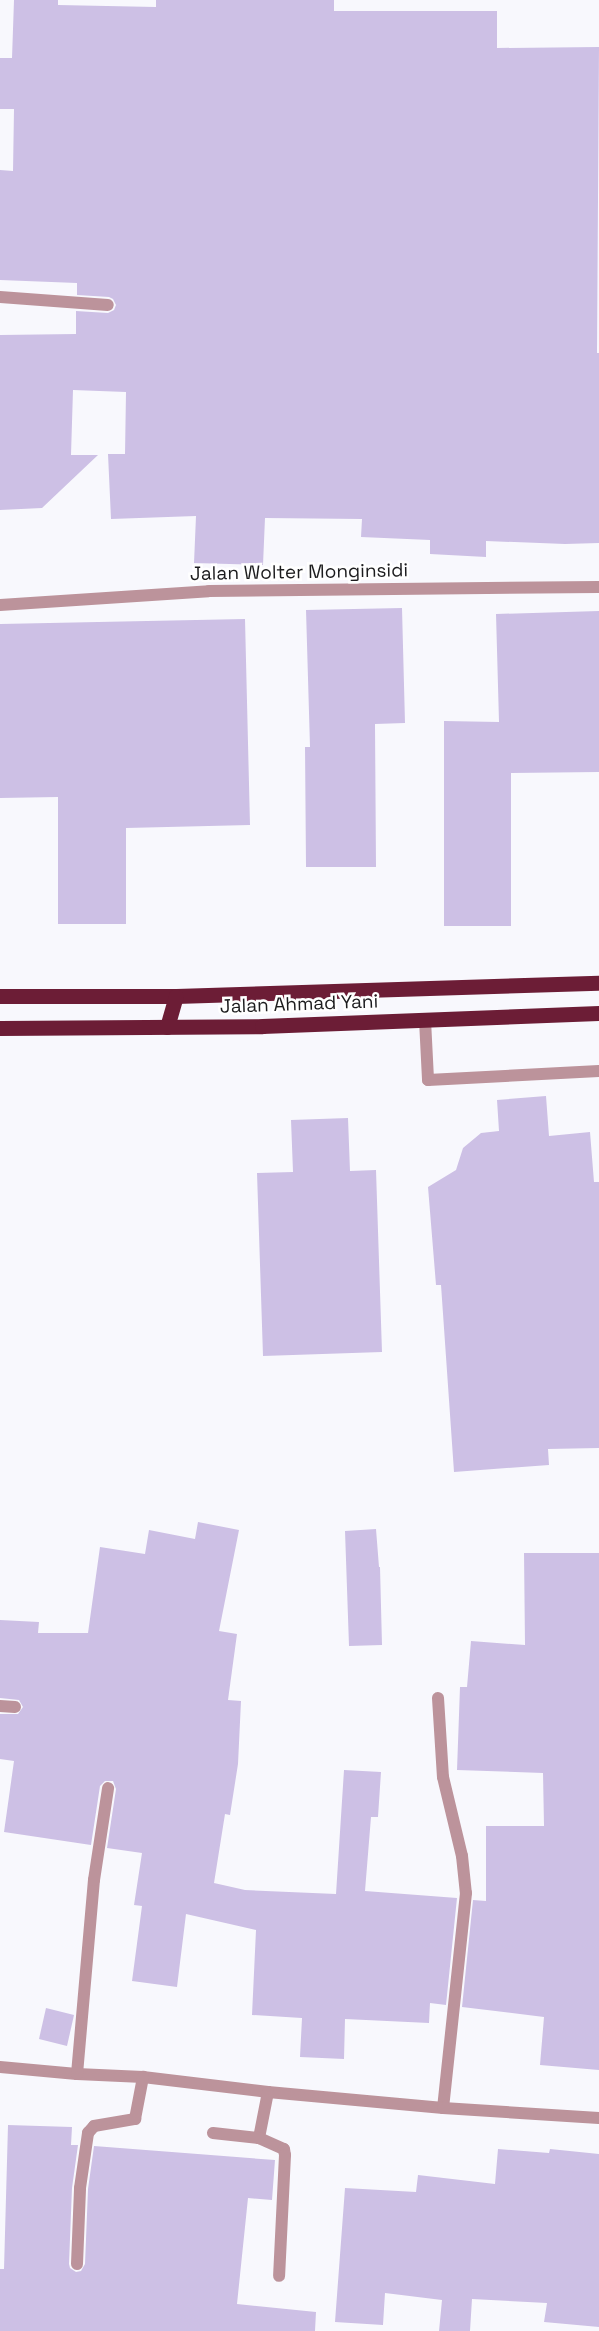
<!DOCTYPE html>
<style>
body{margin:0}
#map{position:relative;width:599px;height:2331px;overflow:hidden;background:#f8f8fd;font-family:"Space Grotesk",sans-serif}
div>[style]{position:absolute}
.building>*{inset:0;background:#cdc0e5}
.lane>*{height:12px;margin:-6px;padding:0 6px;transform-origin:6px;border-radius:6px;background:#bc939b}
.street>*{height:12px;margin:-6px;padding:0 6px;transform-origin:6px;border-radius:6px;background:#bc939b}
.highway>*{height:15px;margin:-7.5px;padding:0 7.5px;transform-origin:7.5px;border-radius:7.5px;background:#6c1d36}
span{translate:-50% -50%;white-space:nowrap;text-align:center;line-height:1.15;-webkit-text-stroke:5px #fff;paint-order:stroke}
.street-label{font-size:19px;color:#1c1c1e}
</style>
<div id="map">
<div class="building">
<i style="clip-path:polygon(14px 0,58px 0,58px 5px,156px 7px,156px 0,334px 0,334px 11px,497px 11px,497px 48px,599px 47px,597px 353px,599px 353px,599px 543px,565px 544px,486px 541px,486px 557px,430px 554px,430px 540px,361px 537px,362px 519px,265px 518px,263px 565px,194px 563px,196px 516px,111px 519px,108px 454px,125px 454px,126px 392px,73px 390px,71px 455px,98px 455px,42px 508px,0 510px,0 335px,76px 334px,76px 311px,108px 313px,114px 310px,116px 305px,113px 299px,109px 297px,77px 295px,77px 283px,0 280px,0 170px,13px 171px,14px 109px,0 109px,0 58px,12px 58px)"></i>
<i style="clip-path:polygon(402px 608px,405px 723px,375px 724px,376px 867px,306px 867px,305px 747px,310px 747px,306px 610px)"></i>
<i style="clip-path:polygon(599px 611px,599px 772px,511px 773px,511px 926px,444px 926px,444px 721px,499px 722px,496px 614px)"></i>
<i style="clip-path:polygon(245px 619px,250px 825px,126px 828px,126px 924px,58px 924px,58px 797px,0 798px,0 624px)"></i>
<i style="clip-path:polygon(546px 1096px,549px 1136px,590px 1132px,594px 1182px,599px 1182px,599px 1448px,548px 1449px,549px 1465px,454px 1472px,441px 1285px,436px 1285px,428px 1187px,456px 1170px,463px 1148px,481px 1133px,499px 1131px,497px 1100px)"></i>
<i style="clip-path:polygon(348px 1118px,350px 1171px,376px 1170px,382px 1352px,263px 1356px,257px 1173px,293px 1172px,291px 1120px)"></i>
<i style="clip-path:polygon(198px 1522px,239px 1530px,219px 1631px,237px 1634px,228px 1700px,241px 1701px,238px 1764px,230px 1815px,225px 1814px,214px 1883px,245px 1890px,336px 1894px,344px 1770px,381px 1772px,378px 1817px,371px 1817px,365px 1891px,457px 1898px,446px 2005px,430px 2003px,429px 2023px,345px 2019px,344px 2059px,300px 2057px,302px 2018px,252px 2015px,256px 1930px,186px 1914px,177px 1987px,132px 1981px,142px 1906px,134px 1905px,142px 1853px,107px 1848px,116px 1789px,113px 1781px,105px 1781px,100px 1786px,91px 1845px,4px 1832px,14px 1761px,0 1759px,0 1714px,18px 1714px,23px 1707px,19px 1700px,0 1698px,0 1620px,39px 1622px,38px 1633px,88px 1633px,100px 1547px,145px 1554px,149px 1530px,195px 1539px)"></i>
<i style="clip-path:polygon(376px 1529px,379px 1567px,380px 1567px,382px 1645px,349px 1646px,345px 1531px)"></i>
<i style="clip-path:polygon(524px 1553px,599px 1553px,599px 2070px,540px 2065px,544px 2017px,462px 2007px,473px 1900px,486px 1901px,486px 1826px,544px 1826px,543px 1773px,457px 1770px,460px 1687px,467px 1687px,471px 1641px,525px 1645px)"></i>
<i style="clip-path:polygon(46px 2008px,74px 2015px,67px 2046px,39px 2039px)"></i>
<i style="clip-path:polygon(8px 2125px,72px 2127px,71px 2145px,78px 2145px,72px 2188px,69px 2264px,70px 2268px,76px 2272px,81px 2271px,85px 2264px,88px 2189px,94px 2146px,275px 2160px,272px 2200px,248px 2198px,237px 2304px,316px 2312px,315px 2331px,0 2331px,0 2269px,4px 2269px)"></i>
<i style="clip-path:polygon(498px 2149px,549px 2153px,550px 2149px,599px 2154px,599px 2327px,544px 2322px,547px 2303px,472px 2299px,470px 2331px,439px 2331px,442px 2300px,385px 2293px,383px 2325px,335px 2322px,345px 2188px,416px 2192px,418px 2175px,495px 2184px)"></i>
</div>
<div class="lane">
<i style="left:425px;top:1020px;width:60px;rotate:87.1deg"></i>
<i style="left:428px;top:1080px;width:171px;rotate:-3deg"></i>
</div>
<div class="street">
<i style="left:0;top:297px;width:108px;rotate:4.2deg"></i>
<i style="left:0;top:605px;width:209px;rotate:-3.8deg"></i>
<i style="left:209px;top:591px;width:390px;rotate:-0.6deg"></i>
<i style="left:438px;top:1698px;width:79px;rotate:86.4deg"></i>
<i style="left:443px;top:1777px;width:81px;rotate:76.5deg"></i>
<i style="left:462px;top:1856px;width:37px;rotate:84deg"></i>
<i style="left:466px;top:1893px;width:216px;rotate:96.1deg"></i>
<i style="left:0;top:1706px;width:15px;rotate:4deg"></i>
<i style="left:0;top:2067px;width:77px;rotate:5.2deg"></i>
<i style="left:77px;top:2074px;width:66px;rotate:2.6deg"></i>
<i style="left:143px;top:2077px;width:126px;rotate:6.8deg"></i>
<i style="left:268px;top:2092px;width:176px;rotate:5.2deg"></i>
<i style="left:443px;top:2108px;width:156px;rotate:3.7deg"></i>
<i style="left:77px;top:2074px;width:195px;rotate:-85deg"></i>
<i style="left:94px;top:1880px;width:93px;rotate:-81.3deg"></i>
<i style="left:268px;top:2092px;width:47px;rotate:101.1deg"></i>
<i style="left:259px;top:2138px;width:27px;rotate:24deg"></i>
<i style="left:284px;top:2149px;width:6px;rotate:81deg"></i>
<i style="left:285px;top:2155px;width:121px;rotate:92.8deg"></i>
<i style="left:213px;top:2133px;width:46px;rotate:6.2deg"></i>
<i style="left:77px;top:2264px;width:76px;rotate:-87.7deg"></i>
<i style="left:80px;top:2188px;width:56px;rotate:-81.7deg"></i>
<i style="left:88px;top:2133px;width:9px;rotate:-49deg"></i>
<i style="left:94px;top:2126px;width:42px;rotate:-9.7deg"></i>
<i style="left:135px;top:2119px;width:43px;rotate:-79.2deg"></i>
</div>
<div class="highway">
<i style="left:0;top:996px;width:176px"></i>
<i style="left:176px;top:996px;width:423px;rotate:-1.8deg"></i>
<i style="left:167px;top:1027px;width:32px;rotate:-74deg"></i>
<i style="left:0;top:1028px;width:262px;rotate:-0.4deg"></i>
<i style="left:262px;top:1026px;width:337px;rotate:-2.2deg"></i>
</div>
<div class="street-label">
<span style="left:299px;top:572px;rotate:-1deg">Jalan Wolter Monginsidi</span>
<span style="left:299px;top:1004px;rotate:-2deg">Jalan Ahmad Yani</span>
</div>
</div>
